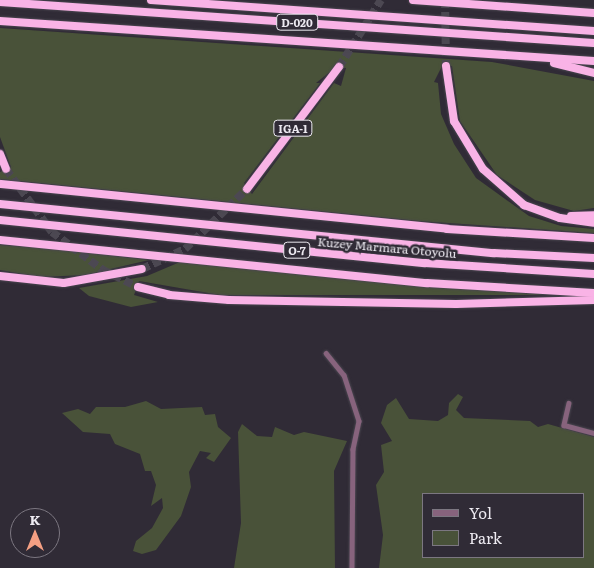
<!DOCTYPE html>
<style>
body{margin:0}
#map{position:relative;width:594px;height:568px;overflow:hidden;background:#302b36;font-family:Literata,serif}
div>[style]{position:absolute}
.green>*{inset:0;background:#495239}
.highway-tunnel>*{height:8px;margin-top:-4px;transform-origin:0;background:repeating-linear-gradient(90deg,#4c4852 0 8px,transparent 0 12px)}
.roads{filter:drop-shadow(0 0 1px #4a4650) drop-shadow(0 0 1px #4a4650)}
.street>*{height:4.5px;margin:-2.25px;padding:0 2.25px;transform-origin:2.25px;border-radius:2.25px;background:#87637d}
.highway>*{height:8px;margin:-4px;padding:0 4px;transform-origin:4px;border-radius:4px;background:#f9b3e6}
span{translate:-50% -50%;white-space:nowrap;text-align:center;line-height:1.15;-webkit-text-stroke:5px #302b36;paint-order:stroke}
.shield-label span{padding:1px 4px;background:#302b36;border:1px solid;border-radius:4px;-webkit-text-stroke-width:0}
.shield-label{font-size:11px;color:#edeaf1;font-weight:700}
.street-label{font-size:12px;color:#edeaf1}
.legend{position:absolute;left:422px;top:493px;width:162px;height:65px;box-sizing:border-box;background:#302b36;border:1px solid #7c7781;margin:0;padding:6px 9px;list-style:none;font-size:15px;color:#edeaf1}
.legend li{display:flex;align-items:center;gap:10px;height:25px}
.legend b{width:25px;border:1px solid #7c7781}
.north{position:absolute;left:10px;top:508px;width:50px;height:50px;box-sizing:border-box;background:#302b36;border:1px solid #7c7781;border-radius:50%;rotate:0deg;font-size:14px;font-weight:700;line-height:20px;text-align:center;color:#edeaf1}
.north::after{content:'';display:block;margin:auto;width:18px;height:22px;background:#f39f83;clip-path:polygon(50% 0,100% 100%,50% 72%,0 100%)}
</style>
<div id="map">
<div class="green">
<i style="clip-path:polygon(evenodd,0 28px,492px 62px,594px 81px,594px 208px,574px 211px,535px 200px,497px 175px,460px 121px,452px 66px,442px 66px,434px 82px,438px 83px,441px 114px,454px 144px,476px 178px,529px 216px,561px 226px,594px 229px,594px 233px,419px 221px,0 179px,0 172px,11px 167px,0 137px,0 28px,336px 67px,346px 68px,341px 86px,334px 83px,252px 194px,244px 183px,320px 83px,316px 83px,336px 67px)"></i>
<i style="clip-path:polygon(0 245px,45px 248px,149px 260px,85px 275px,41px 277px,0 270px)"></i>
<i style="clip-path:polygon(180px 262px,426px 286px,547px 295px,220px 295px,139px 281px,134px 295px,158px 302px,131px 307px,89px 296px,79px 288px,147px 276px)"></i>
<i style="clip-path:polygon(evenodd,458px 394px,463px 397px,456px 410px,464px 418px,530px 421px,538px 427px,548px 424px,594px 437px,594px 568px,379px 568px,383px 535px,376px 485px,384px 472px,381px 445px,392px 441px,381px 423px,387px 405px,396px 398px,409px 419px,438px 421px,448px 415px,449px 403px,458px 394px,423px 494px,583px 494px,583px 557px,423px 557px,423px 494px)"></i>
<i style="clip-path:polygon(146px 401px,161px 409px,202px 407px,205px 415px,215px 414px,218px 427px,231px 438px,214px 462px,206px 458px,211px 453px,200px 451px,189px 472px,191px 487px,181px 516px,156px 550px,142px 554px,133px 551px,136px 541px,152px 528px,163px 508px,162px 498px,151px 506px,156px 485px,151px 471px,145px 471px,140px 454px,115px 444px,110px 434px,83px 432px,62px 413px,78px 409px,90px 414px,96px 407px,125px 407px)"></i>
<i style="clip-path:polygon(242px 424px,257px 436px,272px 437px,275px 427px,294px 435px,304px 432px,347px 441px,334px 471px,335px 568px,234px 568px,241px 523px,238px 432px)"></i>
</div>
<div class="highway-tunnel">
<i style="left:445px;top:0;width:66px;rotate:89.1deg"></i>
<i style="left:339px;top:67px;width:79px;rotate:-57.9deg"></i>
<i style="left:6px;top:169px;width:78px;rotate:53.9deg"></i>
<i style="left:52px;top:232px;width:64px;rotate:36.7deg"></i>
<i style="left:103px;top:270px;width:39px;rotate:26deg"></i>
<i style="left:142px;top:269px;width:47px;rotate:-24.9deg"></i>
<i style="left:185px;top:249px;width:86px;rotate:-44.1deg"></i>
</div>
<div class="roads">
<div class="street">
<i style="left:326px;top:353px;width:28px;rotate:51deg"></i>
<i style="left:344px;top:375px;width:48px;rotate:71.9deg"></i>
<i style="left:359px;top:421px;width:29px;rotate:102deg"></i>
<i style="left:353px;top:449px;width:119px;rotate:90.5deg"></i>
<i style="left:569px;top:403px;width:23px;rotate:103deg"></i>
<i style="left:564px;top:425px;width:31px;rotate:15deg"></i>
</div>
<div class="highway">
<i style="left:151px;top:0;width:444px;rotate:4deg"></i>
<i style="left:413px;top:0;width:181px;rotate:4.1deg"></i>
<i style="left:0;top:2px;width:595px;rotate:3.95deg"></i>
<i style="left:0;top:21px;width:595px;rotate:3.85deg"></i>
<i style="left:554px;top:63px;width:41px;rotate:14deg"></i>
<i style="left:446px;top:66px;width:56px;rotate:81.7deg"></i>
<i style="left:454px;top:121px;width:56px;rotate:58.9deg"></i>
<i style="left:483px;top:169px;width:55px;rotate:41.3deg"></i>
<i style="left:524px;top:205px;width:38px;rotate:20deg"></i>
<i style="left:560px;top:218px;width:34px;rotate:8deg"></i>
<i style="left:0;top:154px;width:16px;rotate:68deg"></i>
<i style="left:0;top:184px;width:449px;rotate:5.7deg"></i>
<i style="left:447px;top:229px;width:147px;rotate:3.5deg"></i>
<i style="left:247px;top:189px;width:153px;rotate:-53deg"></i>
<i style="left:0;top:204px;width:496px;rotate:5.7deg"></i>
<i style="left:494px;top:253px;width:100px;rotate:2.9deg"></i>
<i style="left:571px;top:216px;width:23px;rotate:-2deg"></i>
<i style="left:0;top:220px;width:427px;rotate:5.8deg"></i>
<i style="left:425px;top:263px;width:169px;rotate:3.7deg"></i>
<i style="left:0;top:240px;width:429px;rotate:5.8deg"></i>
<i style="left:427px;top:283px;width:167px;rotate:3.4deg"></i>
<i style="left:0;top:276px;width:64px;rotate:6.2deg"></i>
<i style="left:64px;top:283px;width:79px;rotate:-10.2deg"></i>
<i style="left:138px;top:287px;width:32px;rotate:14deg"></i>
<i style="left:169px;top:295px;width:60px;rotate:4.8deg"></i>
<i style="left:229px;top:300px;width:227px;rotate:1deg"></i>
<i style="left:456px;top:304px;width:138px;rotate:-1.7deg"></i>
</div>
</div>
<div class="shield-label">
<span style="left:297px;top:22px">D-020</span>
<span style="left:293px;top:128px">IGA-1</span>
<span style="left:297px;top:250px">O-7</span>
</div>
<div class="street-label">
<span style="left:387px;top:248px;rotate:5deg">Kuzey Marmara Otoyolu</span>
</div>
<ul class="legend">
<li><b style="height:6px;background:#87637d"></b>Yol</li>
<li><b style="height:14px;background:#495239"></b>Park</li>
</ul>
<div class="north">K</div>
</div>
